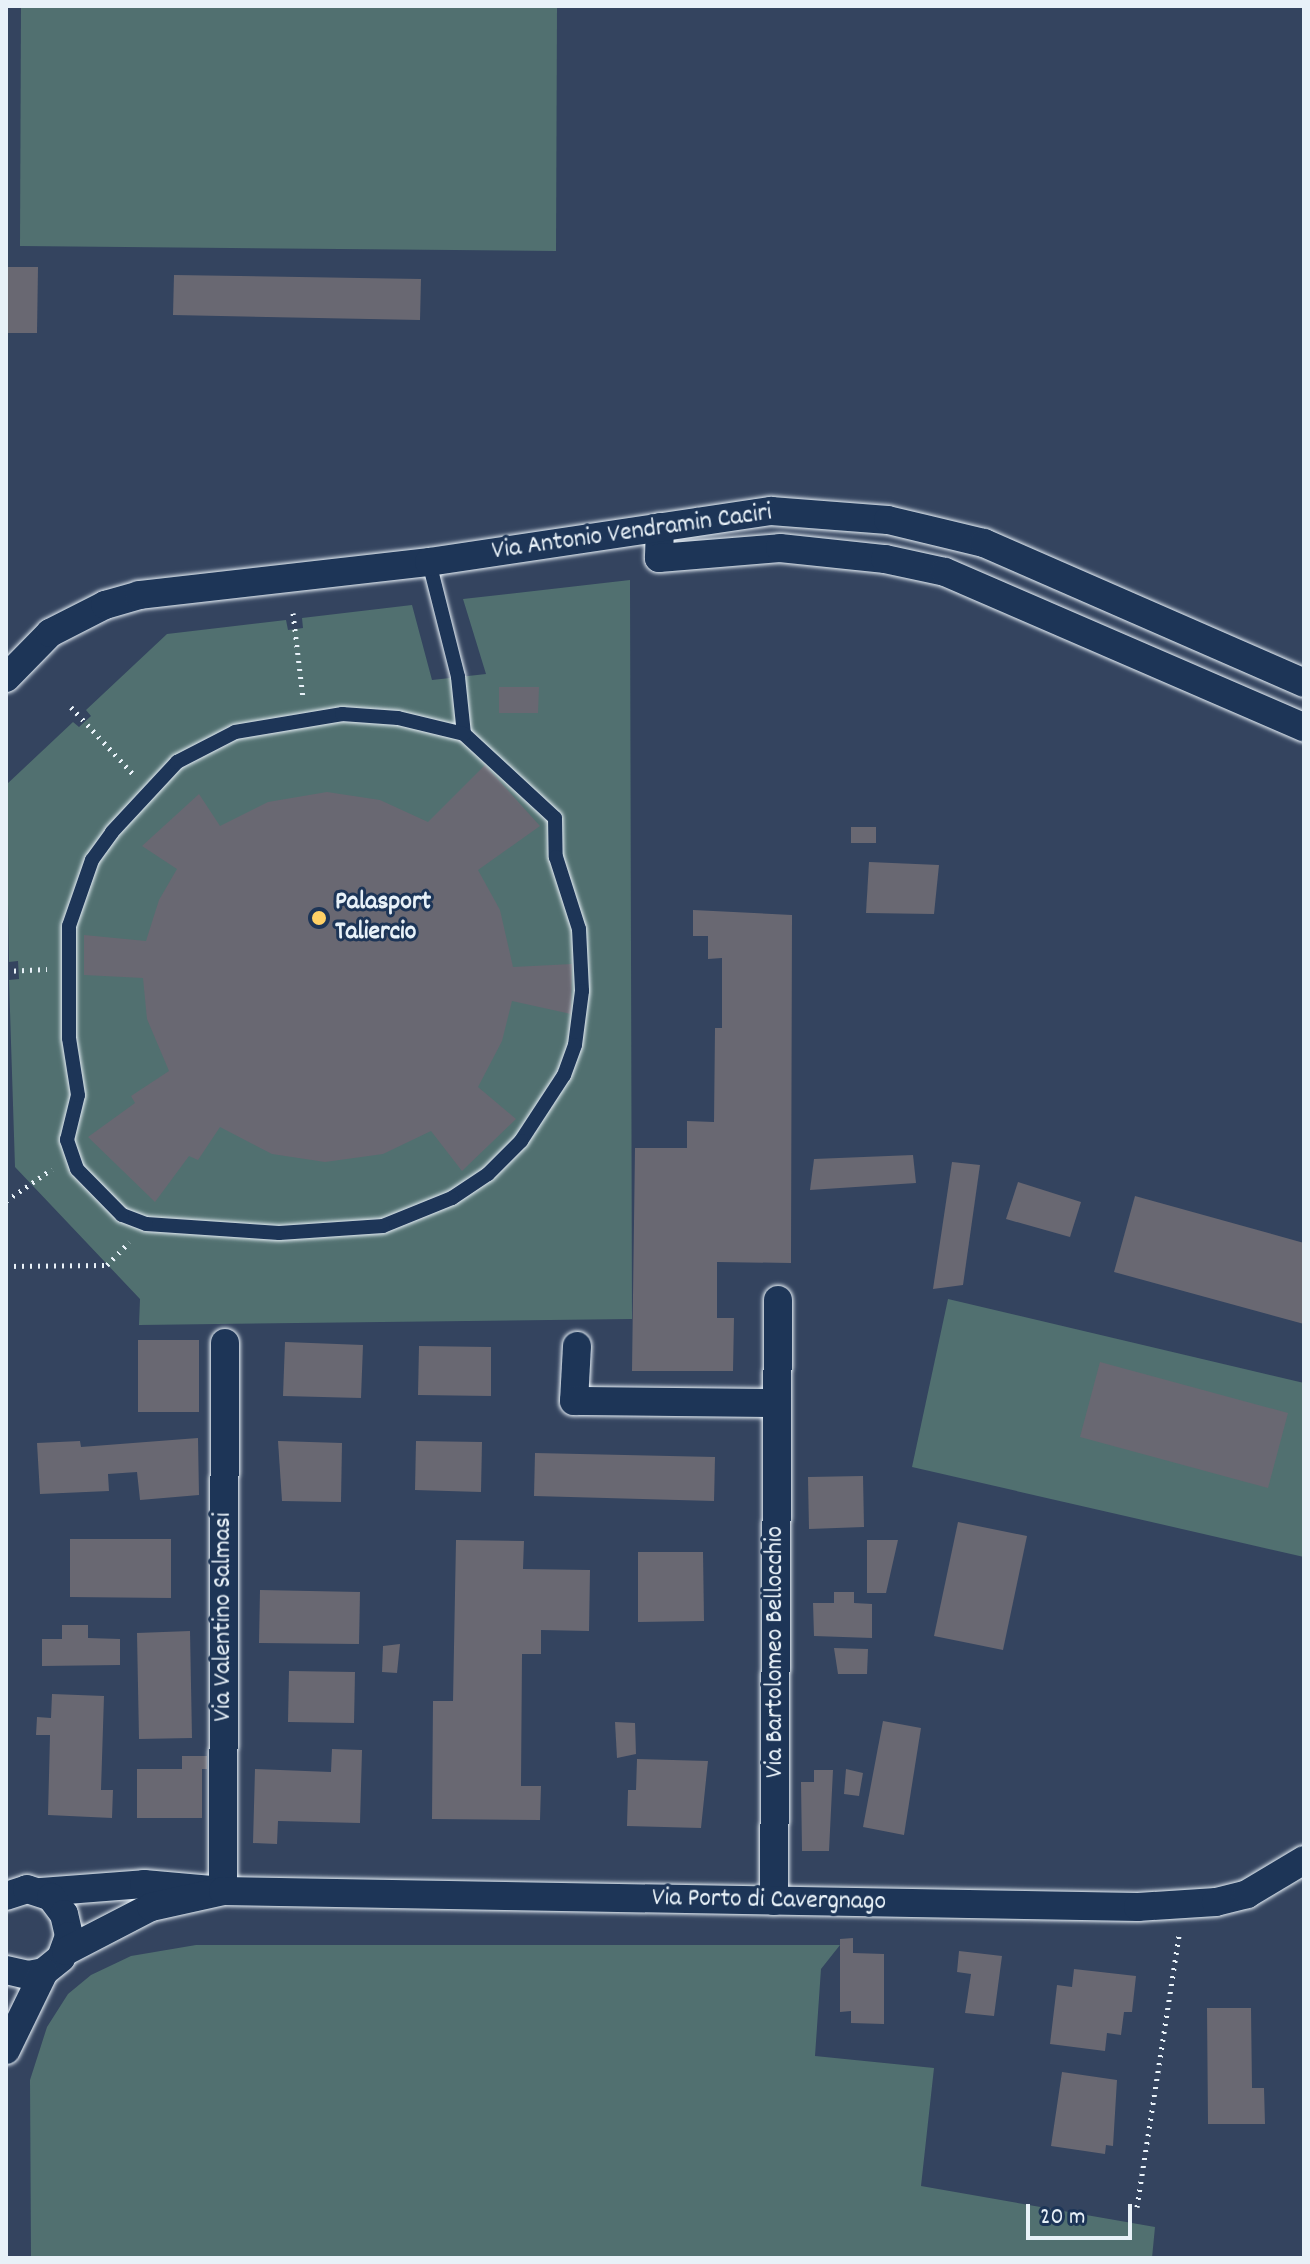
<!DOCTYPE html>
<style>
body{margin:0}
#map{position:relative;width:1310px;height:2264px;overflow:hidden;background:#34445f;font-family:Dekko,sans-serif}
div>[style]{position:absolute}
.green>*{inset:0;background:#517070}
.building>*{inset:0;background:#696872}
.path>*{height:5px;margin-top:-2.5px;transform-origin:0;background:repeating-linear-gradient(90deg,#e8f1f8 0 2px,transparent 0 8px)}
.roads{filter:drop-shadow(0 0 2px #e8f1f8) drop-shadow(0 0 2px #e8f1f8)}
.lane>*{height:14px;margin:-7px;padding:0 7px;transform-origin:7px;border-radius:7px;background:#1d3557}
.street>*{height:28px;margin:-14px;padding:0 14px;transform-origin:14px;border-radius:14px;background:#1d3557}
.dots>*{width:22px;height:22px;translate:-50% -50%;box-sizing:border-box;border:4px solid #1d3557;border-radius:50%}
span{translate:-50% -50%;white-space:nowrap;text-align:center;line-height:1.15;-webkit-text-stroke:6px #1d3557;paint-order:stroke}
.street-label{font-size:26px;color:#e8f1f8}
.poi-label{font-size:26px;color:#e8f1f8;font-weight:700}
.left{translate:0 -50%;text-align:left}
.frame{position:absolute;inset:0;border:8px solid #e8f1f8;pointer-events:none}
.scale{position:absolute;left:1026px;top:2204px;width:106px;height:36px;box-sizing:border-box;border:4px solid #e8f1f8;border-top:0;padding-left:10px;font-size:24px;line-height:28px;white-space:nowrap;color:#e8f1f8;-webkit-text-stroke:6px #1d3557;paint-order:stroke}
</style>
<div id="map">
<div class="green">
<i style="clip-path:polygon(21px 6px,557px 6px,556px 251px,20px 246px)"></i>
<i style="clip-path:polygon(630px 580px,632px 1319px,139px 1325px,140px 1299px,15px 1167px,9px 980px,19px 979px,18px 961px,9px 962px,6px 785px,73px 722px,79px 727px,91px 716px,86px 710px,167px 634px,286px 620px,288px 630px,303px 628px,302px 618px,412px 605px,432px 680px,486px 674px,463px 599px)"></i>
<i style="clip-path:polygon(948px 1299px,1304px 1383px,1304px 1557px,912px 1467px)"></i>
<i style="clip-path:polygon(196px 1945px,840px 1945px,821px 1969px,815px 2056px,934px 2068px,921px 2186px,1155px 2227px,1152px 2258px,31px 2258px,30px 2080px,47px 2027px,68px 1994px,91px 1975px,131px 1956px)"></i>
</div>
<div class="building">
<i style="clip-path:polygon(6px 267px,38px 267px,37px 333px,6px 333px)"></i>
<i style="clip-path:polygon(174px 275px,421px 279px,420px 320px,173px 315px)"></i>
<i style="clip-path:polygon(499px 687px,539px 687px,538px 713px,499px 713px)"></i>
<i style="clip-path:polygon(485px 765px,540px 826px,478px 870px,500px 910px,513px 967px,572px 964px,571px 1014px,512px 1001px,502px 1041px,478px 1087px,516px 1119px,462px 1171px,431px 1131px,383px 1154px,325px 1162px,272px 1154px,220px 1127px,198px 1160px,189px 1156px,155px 1202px,88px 1137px,135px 1103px,131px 1096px,169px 1071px,147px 1019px,143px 978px,84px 975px,84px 935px,146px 941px,159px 900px,177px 869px,142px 846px,199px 794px,220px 826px,268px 802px,327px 792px,380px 800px,428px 822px)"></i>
<i style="clip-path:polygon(851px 827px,876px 827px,876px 843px,851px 843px)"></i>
<i style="clip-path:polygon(869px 862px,939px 865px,934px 914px,866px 913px)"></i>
<i style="clip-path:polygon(693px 910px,792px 915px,791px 1263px,717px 1262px,717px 1318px,734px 1318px,733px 1371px,632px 1371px,635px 1148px,687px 1148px,687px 1121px,714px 1122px,715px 1028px,722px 1028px,722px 958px,708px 959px,708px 936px,693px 936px)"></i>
<i style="clip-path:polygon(913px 1155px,916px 1183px,810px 1190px,814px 1159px)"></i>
<i style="clip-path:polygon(952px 1162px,980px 1165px,963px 1285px,933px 1289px)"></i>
<i style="clip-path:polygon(1018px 1182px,1081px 1202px,1070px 1237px,1006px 1219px)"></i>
<i style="clip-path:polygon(1135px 1196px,1304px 1243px,1304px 1324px,1114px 1272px)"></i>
<i style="clip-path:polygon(138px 1340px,199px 1340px,199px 1412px,138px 1412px)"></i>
<i style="clip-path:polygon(285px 1342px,363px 1345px,361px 1398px,283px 1396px)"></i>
<i style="clip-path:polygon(419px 1346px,491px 1347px,491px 1396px,418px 1395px)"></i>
<i style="clip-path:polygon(1100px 1362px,1288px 1413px,1268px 1488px,1080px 1437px)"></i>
<i style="clip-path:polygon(198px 1438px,199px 1495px,140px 1500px,137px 1472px,108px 1474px,109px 1491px,40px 1494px,37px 1443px,80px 1441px,81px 1447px)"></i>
<i style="clip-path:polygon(278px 1441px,342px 1443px,341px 1502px,282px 1501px)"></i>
<i style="clip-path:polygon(416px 1441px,482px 1442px,481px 1492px,415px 1490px)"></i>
<i style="clip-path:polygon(535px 1453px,715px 1457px,714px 1501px,534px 1496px)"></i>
<i style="clip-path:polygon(863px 1476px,864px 1527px,809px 1529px,808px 1477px)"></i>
<i style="clip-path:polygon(958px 1522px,1027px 1536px,1003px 1650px,934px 1636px)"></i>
<i style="clip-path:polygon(70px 1539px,171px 1539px,171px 1598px,70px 1597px)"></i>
<i style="clip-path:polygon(456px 1540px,524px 1541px,523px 1569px,590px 1570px,589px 1631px,541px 1630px,541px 1654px,522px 1654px,521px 1786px,541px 1786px,540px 1820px,432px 1819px,433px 1701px,453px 1701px)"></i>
<i style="clip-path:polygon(867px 1540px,898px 1540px,886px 1593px,867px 1593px)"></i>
<i style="clip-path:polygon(638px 1552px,703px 1552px,704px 1621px,638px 1622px)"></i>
<i style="clip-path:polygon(260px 1590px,360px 1592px,359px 1644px,259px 1643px)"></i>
<i style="clip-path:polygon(834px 1592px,854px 1592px,854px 1603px,872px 1604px,872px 1638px,814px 1636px,813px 1603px,834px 1603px)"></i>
<i style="clip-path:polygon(62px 1625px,88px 1625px,88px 1638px,120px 1639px,120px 1665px,42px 1666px,42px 1639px,62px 1639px)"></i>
<i style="clip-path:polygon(190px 1631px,192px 1738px,139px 1739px,137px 1633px)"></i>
<i style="clip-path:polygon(400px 1644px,397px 1673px,382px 1672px,383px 1646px)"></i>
<i style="clip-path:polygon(834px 1648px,868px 1649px,867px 1674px,838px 1674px)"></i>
<i style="clip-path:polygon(289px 1671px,355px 1672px,354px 1723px,288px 1722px)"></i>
<i style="clip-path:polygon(52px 1694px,104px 1696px,101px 1790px,113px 1790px,112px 1818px,48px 1815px,50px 1735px,36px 1735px,37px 1717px,51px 1718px)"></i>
<i style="clip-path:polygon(883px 1721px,921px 1728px,904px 1835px,863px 1827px)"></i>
<i style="clip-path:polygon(615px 1722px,635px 1723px,636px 1754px,617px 1758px)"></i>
<i style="clip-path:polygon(332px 1749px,362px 1750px,360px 1823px,278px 1821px,277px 1844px,253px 1843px,255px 1769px,331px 1772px)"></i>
<i style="clip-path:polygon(182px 1756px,207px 1756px,207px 1769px,202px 1769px,202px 1818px,137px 1818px,137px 1769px,182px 1769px)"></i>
<i style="clip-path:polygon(637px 1759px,708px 1761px,701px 1828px,627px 1826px,628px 1790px,636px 1790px)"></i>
<i style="clip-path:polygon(846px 1769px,863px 1773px,859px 1796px,844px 1794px)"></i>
<i style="clip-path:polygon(814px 1770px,833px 1770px,829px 1851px,802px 1851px,801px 1782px,814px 1782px)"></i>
<i style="clip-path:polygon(853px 1938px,853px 1953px,884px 1954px,884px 2024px,851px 2023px,851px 2011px,840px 2012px,840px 1939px)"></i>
<i style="clip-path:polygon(959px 1951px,1002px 1956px,994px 2016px,965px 2013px,971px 1974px,957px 1972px)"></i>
<i style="clip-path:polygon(1074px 1969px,1136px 1976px,1132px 2012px,1124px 2012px,1121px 2035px,1107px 2033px,1105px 2051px,1050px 2044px,1057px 1985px,1072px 1987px)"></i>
<i style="clip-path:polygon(1207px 2008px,1251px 2008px,1252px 2088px,1264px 2088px,1265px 2124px,1208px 2124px)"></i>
<i style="clip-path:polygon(1062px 2072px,1117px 2080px,1113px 2146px,1106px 2145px,1105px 2154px,1051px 2146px)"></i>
</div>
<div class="path">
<i style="left:293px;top:613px;width:86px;rotate:83.3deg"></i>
<i style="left:71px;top:707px;width:91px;rotate:47.2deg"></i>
<i style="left:6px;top:971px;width:41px;rotate:-2.8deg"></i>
<i style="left:6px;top:1201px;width:56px;rotate:-34.8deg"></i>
<i style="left:6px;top:1266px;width:101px;rotate:-0.6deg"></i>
<i style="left:107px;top:1265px;width:32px;rotate:-46deg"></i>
<i style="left:1137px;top:2207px;width:275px;rotate:-81.2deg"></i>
</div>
<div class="roads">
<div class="lane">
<i style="left:429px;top:562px;width:119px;rotate:75.8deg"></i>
<i style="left:458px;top:677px;width:57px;rotate:84deg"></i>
<i style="left:464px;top:734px;width:124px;rotate:42.7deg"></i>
<i style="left:555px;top:818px;width:39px;rotate:89deg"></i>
<i style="left:556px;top:857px;width:76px;rotate:72.3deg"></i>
<i style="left:579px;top:929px;width:62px;rotate:87.2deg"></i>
<i style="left:582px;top:991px;width:54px;rotate:97.4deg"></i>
<i style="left:575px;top:1045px;width:32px;rotate:110deg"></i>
<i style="left:564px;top:1075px;width:79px;rotate:123.1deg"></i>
<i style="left:521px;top:1141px;width:47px;rotate:135deg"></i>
<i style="left:488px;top:1174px;width:43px;rotate:146.3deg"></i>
<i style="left:452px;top:1198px;width:74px;rotate:157.9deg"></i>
<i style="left:383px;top:1226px;width:104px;rotate:176.1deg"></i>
<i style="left:279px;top:1233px;width:133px;rotate:-176.1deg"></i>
<i style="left:146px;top:1224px;width:26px;rotate:-159deg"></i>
<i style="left:122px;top:1215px;width:64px;rotate:-134.4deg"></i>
<i style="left:77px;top:1169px;width:31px;rotate:-109deg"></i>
<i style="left:67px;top:1140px;width:46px;rotate:-76.3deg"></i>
<i style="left:78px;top:1095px;width:58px;rotate:-99deg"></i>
<i style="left:69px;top:1038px;width:112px;rotate:-90deg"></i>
<i style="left:69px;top:926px;width:70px;rotate:-70.8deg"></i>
<i style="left:92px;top:860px;width:34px;rotate:-54deg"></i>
<i style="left:112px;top:832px;width:96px;rotate:-47.1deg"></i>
<i style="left:177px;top:762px;width:65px;rotate:-27.3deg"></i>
<i style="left:235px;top:732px;width:109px;rotate:-9.5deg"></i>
<i style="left:342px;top:714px;width:56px;rotate:4.1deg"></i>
<i style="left:398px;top:718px;width:68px;rotate:13.6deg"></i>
</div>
<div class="street">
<i style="left:660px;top:527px;width:31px;rotate:92deg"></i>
<i style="left:659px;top:558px;width:121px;rotate:-4.7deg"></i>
<i style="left:780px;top:548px;width:106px;rotate:6deg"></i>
<i style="left:885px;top:559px;width:61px;rotate:12.2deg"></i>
<i style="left:945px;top:572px;width:391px;rotate:23.4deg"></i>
<i style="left:6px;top:678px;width:63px;rotate:-45.6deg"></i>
<i style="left:50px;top:633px;width:62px;rotate:-27deg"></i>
<i style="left:105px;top:605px;width:35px;rotate:-16deg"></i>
<i style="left:139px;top:595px;width:292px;rotate:-6.5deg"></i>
<i style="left:429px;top:562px;width:346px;rotate:-8.5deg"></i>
<i style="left:771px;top:511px;width:117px;rotate:4.4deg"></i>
<i style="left:888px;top:520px;width:99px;rotate:13.5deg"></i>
<i style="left:984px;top:543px;width:349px;rotate:23.6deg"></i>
<i style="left:577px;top:1346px;width:55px;rotate:93.1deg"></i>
<i style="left:574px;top:1401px;width:203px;rotate:0.6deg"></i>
<i style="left:41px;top:1892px;width:103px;rotate:-4.4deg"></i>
<i style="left:144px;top:1884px;width:79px;rotate:5.1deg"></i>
<i style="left:223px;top:1891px;width:548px;rotate:-89.79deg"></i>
<i style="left:6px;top:1896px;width:22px;rotate:-18deg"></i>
<i style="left:27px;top:1889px;width:25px;rotate:18deg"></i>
<i style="left:51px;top:1897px;width:21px;rotate:53deg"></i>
<i style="left:64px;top:1914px;width:23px;rotate:77deg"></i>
<i style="left:69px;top:1936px;width:23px;rotate:110deg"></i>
<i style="left:61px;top:1958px;width:22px;rotate:141deg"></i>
<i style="left:44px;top:1972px;width:16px;rotate:169deg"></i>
<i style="left:28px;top:1975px;width:23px;rotate:-167deg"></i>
<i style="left:774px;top:1901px;width:601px;rotate:-89.62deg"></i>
<i style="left:66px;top:1951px;width:96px;rotate:-27.4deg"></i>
<i style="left:151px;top:1907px;width:74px;rotate:-12.5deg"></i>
<i style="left:223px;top:1891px;width:915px;rotate:1deg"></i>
<i style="left:1138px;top:1907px;width:78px;rotate:-3.7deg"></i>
<i style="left:1216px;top:1902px;width:32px;rotate:-14deg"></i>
<i style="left:1247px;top:1894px;width:66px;rotate:-30.8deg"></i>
<i style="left:6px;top:2050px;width:87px;rotate:-64deg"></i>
</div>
</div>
<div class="dots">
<i style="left:319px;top:918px;background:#ffd166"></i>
</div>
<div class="street-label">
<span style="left:632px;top:533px;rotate:-8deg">Via Antonio Vendramin Caciri</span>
<span style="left:224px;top:1617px;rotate:-90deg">Via Valentino Salmasi</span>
<span style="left:776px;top:1652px;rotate:-90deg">Via Bartolomeo Bellocchio</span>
<span style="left:769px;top:1901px;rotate:1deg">Via Porto di Cavergnago</span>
</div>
<div class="poi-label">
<span class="left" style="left:335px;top:918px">Palasport<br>Taliercio</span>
</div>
<div class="frame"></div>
<div class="scale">20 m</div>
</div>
